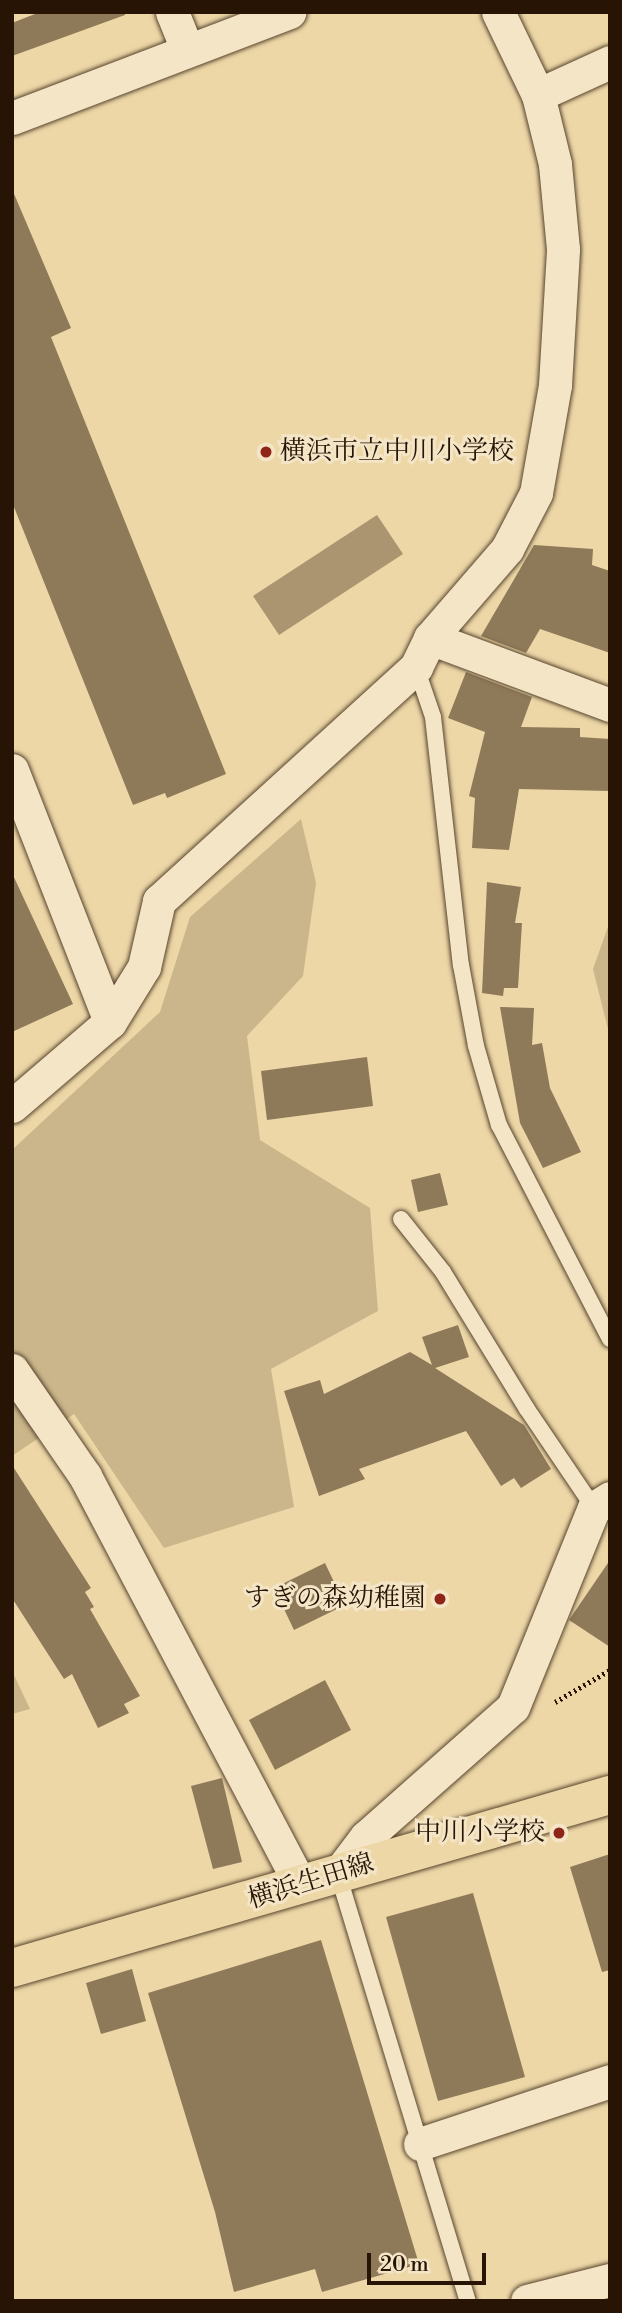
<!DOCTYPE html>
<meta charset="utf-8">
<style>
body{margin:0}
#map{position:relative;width:622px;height:2313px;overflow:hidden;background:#edd7a7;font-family:"Libre Bodoni","Noto Serif JP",serif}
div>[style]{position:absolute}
.green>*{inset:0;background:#cbb68b}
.water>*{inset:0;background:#aa9570}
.building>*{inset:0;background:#8e7959}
.path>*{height:4.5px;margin-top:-2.25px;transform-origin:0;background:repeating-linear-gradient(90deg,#271405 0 2px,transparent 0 5.5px)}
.roads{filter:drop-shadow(0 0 2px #58452e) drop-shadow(0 0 2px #58452e)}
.lane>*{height:16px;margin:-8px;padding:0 8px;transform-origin:8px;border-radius:8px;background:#f3e5c6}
.street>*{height:33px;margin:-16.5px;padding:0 16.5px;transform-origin:16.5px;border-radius:16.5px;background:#f3e5c6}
.primary>*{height:38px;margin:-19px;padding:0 19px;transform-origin:19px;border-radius:19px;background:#edd7a7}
.dots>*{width:19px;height:19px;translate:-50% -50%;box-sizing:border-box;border:4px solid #f3e5c6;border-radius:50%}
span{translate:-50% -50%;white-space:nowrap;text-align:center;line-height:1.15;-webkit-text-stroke:6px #f3e5c6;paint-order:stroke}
.poi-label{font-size:26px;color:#271405}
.left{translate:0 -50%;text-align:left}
.right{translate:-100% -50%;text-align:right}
.street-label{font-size:26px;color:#271405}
.frame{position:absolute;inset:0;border:14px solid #271405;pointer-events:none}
.scale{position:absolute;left:367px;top:2253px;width:119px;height:32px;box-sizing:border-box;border:4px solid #271405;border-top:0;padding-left:9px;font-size:21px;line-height:24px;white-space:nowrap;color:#271405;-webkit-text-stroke:5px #f3e5c6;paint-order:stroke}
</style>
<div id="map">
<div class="green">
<i style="clip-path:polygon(301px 819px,316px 883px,303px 976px,247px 1036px,260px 1140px,370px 1208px,378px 1311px,271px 1369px,294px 1507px,164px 1548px,74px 1414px,12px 1456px,12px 1150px,160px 1012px,190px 917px)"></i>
<i style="clip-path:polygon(610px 921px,610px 1037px,593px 969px)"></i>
<i style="clip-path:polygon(12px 1671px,30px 1709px,12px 1714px)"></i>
</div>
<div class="water">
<i style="clip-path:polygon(377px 515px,403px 554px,279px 635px,253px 596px)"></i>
</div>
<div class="building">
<i style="clip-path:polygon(40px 12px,125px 12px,125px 15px,12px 56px,12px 23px)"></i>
<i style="clip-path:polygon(12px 189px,71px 328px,51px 337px,226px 774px,167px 798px,165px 793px,133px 805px,12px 502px)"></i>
<i style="clip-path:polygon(534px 545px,593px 549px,592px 565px,610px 571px,610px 653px,540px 629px,526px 653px,481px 636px)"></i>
<i style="clip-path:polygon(466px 672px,532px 697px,521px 727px,580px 728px,580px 737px,610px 739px,610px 791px,519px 789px,509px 850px,472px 848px,475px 798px,469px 796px,485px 732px,448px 718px)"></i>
<i style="clip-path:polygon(12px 873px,73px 1004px,12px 1032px)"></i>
<i style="clip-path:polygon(487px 882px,521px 887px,515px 923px,522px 923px,518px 988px,504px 988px,503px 996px,482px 993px)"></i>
<i style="clip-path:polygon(500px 1007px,534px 1008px,532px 1045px,542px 1043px,550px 1088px,581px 1152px,543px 1168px,520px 1123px)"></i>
<i style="clip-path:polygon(367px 1057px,373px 1106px,267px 1120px,261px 1071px)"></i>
<i style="clip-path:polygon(440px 1173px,448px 1205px,418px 1212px,411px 1180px)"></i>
<i style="clip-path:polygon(458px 1325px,469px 1357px,435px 1368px,524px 1425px,551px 1469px,521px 1488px,514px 1478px,501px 1486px,466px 1431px,359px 1469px,365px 1479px,319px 1496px,284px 1391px,320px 1380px,324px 1394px,410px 1352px,432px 1365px,422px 1337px)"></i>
<i style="clip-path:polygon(12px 1465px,91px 1588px,85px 1592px,94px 1607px,90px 1609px,140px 1696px,124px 1704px,129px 1713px,98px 1728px,72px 1674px,64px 1679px,12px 1598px)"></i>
<i style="clip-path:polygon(610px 1560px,610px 1647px,569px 1620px)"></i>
<i style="clip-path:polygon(325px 1563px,345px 1605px,294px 1630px,274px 1588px)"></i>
<i style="clip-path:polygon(325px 1680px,351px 1730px,275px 1770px,249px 1720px)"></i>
<i style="clip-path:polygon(222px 1778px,242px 1862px,213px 1869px,191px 1786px)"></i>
<i style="clip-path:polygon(610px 1854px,610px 1970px,602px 1972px,570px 1867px)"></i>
<i style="clip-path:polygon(473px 1893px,525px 2077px,438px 2101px,386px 1917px)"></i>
<i style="clip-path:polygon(321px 1940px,419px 2264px,322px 2292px,315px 2269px,234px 2292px,215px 2212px,148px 1993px)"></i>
<i style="clip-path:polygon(132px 1969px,146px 2021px,101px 2034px,86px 1983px)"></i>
</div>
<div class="path">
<i style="left:555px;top:1702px;width:64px;rotate:-30.2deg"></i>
</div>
<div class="roads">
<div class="lane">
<i style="left:416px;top:667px;width:53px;rotate:71.2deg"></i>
<i style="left:433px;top:717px;width:250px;rotate:83.6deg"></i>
<i style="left:461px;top:965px;width:82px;rotate:79.5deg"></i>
<i style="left:476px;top:1046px;width:82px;rotate:73.8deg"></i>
<i style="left:499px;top:1125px;width:241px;rotate:62.6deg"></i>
<i style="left:401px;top:1219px;width:68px;rotate:51.6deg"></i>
<i style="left:443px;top:1272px;width:161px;rotate:58.5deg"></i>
<i style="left:527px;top:1409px;width:120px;rotate:55.9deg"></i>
<i style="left:338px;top:1874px;width:446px;rotate:73.1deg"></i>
</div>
<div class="street">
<i style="left:172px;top:12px;width:40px;rotate:68deg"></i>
<i style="left:538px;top:95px;width:79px;rotate:-24.6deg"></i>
<i style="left:12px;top:118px;width:297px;rotate:-20.9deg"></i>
<i style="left:430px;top:638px;width:192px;rotate:20.4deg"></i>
<i style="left:12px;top:770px;width:270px;rotate:68.7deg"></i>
<i style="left:12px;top:1106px;width:129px;rotate:-40.6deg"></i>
<i style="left:110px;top:1022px;width:65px;rotate:-58.3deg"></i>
<i style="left:144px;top:967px;width:68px;rotate:-77.2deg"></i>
<i style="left:159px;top:901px;width:348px;rotate:-42.3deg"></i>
<i style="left:416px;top:667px;width:32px;rotate:-64deg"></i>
<i style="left:430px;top:638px;width:118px;rotate:-49.1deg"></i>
<i style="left:507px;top:549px;width:63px;rotate:-62.6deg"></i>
<i style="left:536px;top:493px;width:110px;rotate:-80deg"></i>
<i style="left:555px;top:385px;width:136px;rotate:-86.6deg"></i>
<i style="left:563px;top:249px;width:85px;rotate:-95.4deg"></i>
<i style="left:555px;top:164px;width:71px;rotate:-103.8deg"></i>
<i style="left:538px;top:95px;width:92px;rotate:-115.7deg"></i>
<i style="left:12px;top:1370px;width:129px;rotate:55.4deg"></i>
<i style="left:85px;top:1476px;width:463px;rotate:62.2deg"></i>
<i style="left:338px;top:1874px;width:46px;rotate:-52.9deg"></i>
<i style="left:366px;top:1837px;width:196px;rotate:-41.5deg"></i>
<i style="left:513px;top:1707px;width:215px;rotate:-67.9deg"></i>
<i style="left:594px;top:1508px;width:19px;rotate:-32deg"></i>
<i style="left:420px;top:2144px;width:200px;rotate:-18.3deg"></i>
<i style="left:527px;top:2301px;width:86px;rotate:-14.2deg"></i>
</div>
<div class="primary">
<i style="left:12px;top:1968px;width:623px;rotate:-16.14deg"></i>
</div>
</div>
<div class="dots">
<i style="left:266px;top:452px;background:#8f2418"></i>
<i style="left:440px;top:1599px;background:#8f2418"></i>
<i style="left:559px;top:1833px;background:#8f2418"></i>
</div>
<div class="poi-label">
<span class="left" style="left:280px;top:452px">横浜市立中川小学校</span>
<span class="right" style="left:426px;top:1599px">すぎの森幼稚園</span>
<span class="right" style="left:545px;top:1833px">中川小学校</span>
</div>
<div class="street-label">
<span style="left:311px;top:1882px;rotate:-17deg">横浜生田線</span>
</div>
<div class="frame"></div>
<div class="scale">20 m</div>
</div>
